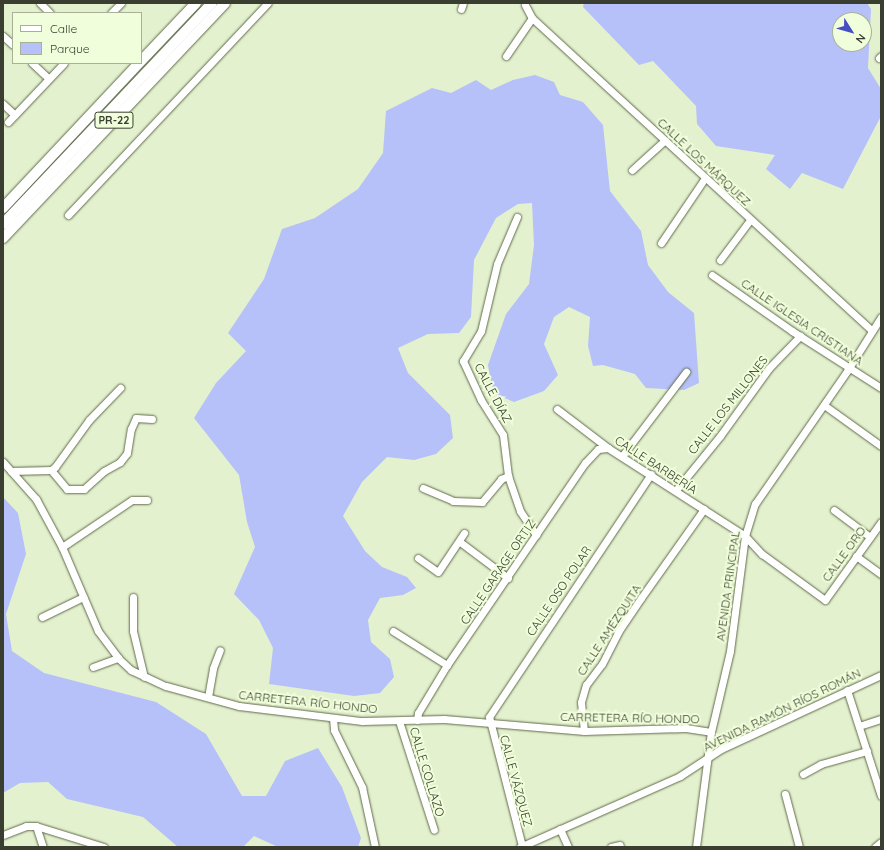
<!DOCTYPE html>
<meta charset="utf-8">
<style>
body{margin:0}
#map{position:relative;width:884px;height:850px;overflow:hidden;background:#e4f1ce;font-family:Quicksand,sans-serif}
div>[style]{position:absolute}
.green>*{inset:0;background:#b5c1f8}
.roads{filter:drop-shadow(0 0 1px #5f6a4b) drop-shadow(0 0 1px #5f6a4b)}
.minor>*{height:7px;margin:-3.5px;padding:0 3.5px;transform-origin:3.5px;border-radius:3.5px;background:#fff}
.highway>*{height:10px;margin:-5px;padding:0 5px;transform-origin:5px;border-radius:5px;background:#fff}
span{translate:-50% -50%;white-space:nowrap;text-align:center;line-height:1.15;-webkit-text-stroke:4px #f1fedb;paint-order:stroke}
.shield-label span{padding:1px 3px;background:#f1fedb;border:1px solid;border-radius:3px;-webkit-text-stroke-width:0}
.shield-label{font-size:11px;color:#393e30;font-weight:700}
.street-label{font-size:12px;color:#393e30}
.frame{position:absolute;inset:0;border:4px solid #393e30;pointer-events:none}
.legend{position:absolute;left:12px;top:12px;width:130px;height:52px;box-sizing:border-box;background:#f1fedb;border:1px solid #a7b197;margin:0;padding:5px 7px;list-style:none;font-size:12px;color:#393e30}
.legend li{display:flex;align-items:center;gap:8px;height:20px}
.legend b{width:20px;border:1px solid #a7b197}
.north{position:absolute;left:832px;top:12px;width:40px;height:40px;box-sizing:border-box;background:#f1fedb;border:1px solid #a7b197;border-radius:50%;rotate:127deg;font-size:11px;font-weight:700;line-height:16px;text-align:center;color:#393e30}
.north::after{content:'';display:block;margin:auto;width:14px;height:18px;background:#474dc2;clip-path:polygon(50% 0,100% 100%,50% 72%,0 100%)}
</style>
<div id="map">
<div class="green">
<i style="clip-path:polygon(evenodd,584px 3px,867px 3px,871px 9px,868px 68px,881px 89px,881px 116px,843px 189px,802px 173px,790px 189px,766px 169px,775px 155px,716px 146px,697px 124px,696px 106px,653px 61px,639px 65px,583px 7px,584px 3px,840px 20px,864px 20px,864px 44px,840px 44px,840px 20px)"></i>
<i style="clip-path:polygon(535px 75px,554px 82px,560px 95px,583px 102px,603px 125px,610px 191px,641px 231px,648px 265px,668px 292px,694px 313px,699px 383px,684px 390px,646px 388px,635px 374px,603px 365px,593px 366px,588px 346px,590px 317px,569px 307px,554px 317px,544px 344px,558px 375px,544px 391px,514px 402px,493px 393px,488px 365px,506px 314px,529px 284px,534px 245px,532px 203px,518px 204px,496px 218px,474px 260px,471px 317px,459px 333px,428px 334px,398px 348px,408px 373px,450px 415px,453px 438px,436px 454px,414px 460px,387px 457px,362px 482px,343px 516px,365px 551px,382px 567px,407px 577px,416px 588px,403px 595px,380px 598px,368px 620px,371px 642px,390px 659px,394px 677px,380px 693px,354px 696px,269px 684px,273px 648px,259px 620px,234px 594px,255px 547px,247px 522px,239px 475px,194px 418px,216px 383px,246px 351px,228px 333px,264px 279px,282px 229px,315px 218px,358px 189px,383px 153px,386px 111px,432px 88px,451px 93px,476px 80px,491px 90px,513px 80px)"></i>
<i style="clip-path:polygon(3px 497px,18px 513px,26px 554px,6px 614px,12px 651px,44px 673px,156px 702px,206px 734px,242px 796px,266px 796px,285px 761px,318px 748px,342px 787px,361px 838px,358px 847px,278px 847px,254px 836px,243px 847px,178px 847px,143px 817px,67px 799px,48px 782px,20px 783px,3px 793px)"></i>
</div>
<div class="roads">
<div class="minor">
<i style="left:40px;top:3px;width:14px;rotate:45deg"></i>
<i style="left:525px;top:5px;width:15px;rotate:62deg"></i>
<i style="left:532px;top:18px;width:462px;rotate:42.6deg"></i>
<i style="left:461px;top:9px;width:6px;rotate:-72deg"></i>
<i style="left:111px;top:13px;width:14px;rotate:-45deg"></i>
<i style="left:3px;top:36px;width:13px;rotate:42deg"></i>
<i style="left:506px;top:56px;width:46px;rotate:-55.6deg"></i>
<i style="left:879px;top:58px;width:3px;rotate:-45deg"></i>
<i style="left:32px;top:63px;width:23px;rotate:43deg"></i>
<i style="left:3px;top:104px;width:16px;rotate:43deg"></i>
<i style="left:8px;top:122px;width:81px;rotate:-46.5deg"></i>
<i style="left:632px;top:170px;width:43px;rotate:-42.2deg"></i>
<i style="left:68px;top:215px;width:291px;rotate:-46.7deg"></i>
<i style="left:517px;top:217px;width:51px;rotate:113.1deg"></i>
<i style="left:497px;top:264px;width:69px;rotate:103.4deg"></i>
<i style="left:481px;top:331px;width:35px;rotate:121deg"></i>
<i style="left:463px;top:361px;width:43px;rotate:65.2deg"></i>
<i style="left:481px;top:400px;width:41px;rotate:57.8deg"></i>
<i style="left:503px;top:435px;width:41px;rotate:83deg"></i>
<i style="left:508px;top:476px;width:37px;rotate:71deg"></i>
<i style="left:520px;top:511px;width:29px;rotate:56deg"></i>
<i style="left:661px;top:243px;width:78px;rotate:-55.9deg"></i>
<i style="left:720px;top:260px;width:50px;rotate:-53.1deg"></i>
<i style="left:712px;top:275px;width:98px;rotate:35deg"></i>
<i style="left:792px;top:331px;width:106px;rotate:32.6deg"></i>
<i style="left:824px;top:405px;width:70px;rotate:35.7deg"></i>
<i style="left:557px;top:409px;width:64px;rotate:37.4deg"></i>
<i style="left:608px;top:448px;width:163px;rotate:32.7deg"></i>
<i style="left:745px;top:536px;width:25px;rotate:47deg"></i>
<i style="left:762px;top:554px;width:78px;rotate:36.1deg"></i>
<i style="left:825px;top:600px;width:96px;rotate:-54.3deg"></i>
<i style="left:622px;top:456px;width:106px;rotate:-52.7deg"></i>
<i style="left:3px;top:462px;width:50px;rotate:48.3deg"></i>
<i style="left:36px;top:499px;width:55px;rotate:61.6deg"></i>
<i style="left:62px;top:547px;width:91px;rotate:66.8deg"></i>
<i style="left:98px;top:631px;width:34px;rotate:53deg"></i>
<i style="left:118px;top:658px;width:18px;rotate:43deg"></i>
<i style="left:131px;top:670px;width:38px;rotate:25deg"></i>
<i style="left:166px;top:686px;width:76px;rotate:15.3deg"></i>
<i style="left:239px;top:706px;width:124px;rotate:7deg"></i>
<i style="left:362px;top:721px;width:82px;rotate:-1.4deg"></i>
<i style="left:444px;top:719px;width:141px;rotate:4.9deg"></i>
<i style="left:584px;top:731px;width:102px;rotate:-1.7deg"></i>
<i style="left:686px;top:728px;width:25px;rotate:9deg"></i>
<i style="left:51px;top:470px;width:25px;rotate:50deg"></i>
<i style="left:67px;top:489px;width:17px"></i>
<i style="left:84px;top:489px;width:27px;rotate:-42deg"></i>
<i style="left:104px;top:471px;width:18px;rotate:-29deg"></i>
<i style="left:120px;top:462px;width:11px;rotate:-52deg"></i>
<i style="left:127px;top:453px;width:24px;rotate:-81deg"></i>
<i style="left:131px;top:429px;width:12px;rotate:-66deg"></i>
<i style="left:136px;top:418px;width:16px;rotate:4deg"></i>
<i style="left:11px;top:471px;width:40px;rotate:-1.4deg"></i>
<i style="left:51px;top:470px;width:5px;rotate:-37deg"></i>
<i style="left:55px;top:467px;width:58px;rotate:-54.1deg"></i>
<i style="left:89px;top:420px;width:45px;rotate:-45.9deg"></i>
<i style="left:423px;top:488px;width:33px;rotate:23deg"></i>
<i style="left:453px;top:501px;width:29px;rotate:2deg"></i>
<i style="left:482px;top:502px;width:30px;rotate:-50deg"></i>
<i style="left:501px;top:479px;width:8px;rotate:-23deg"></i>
<i style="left:676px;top:490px;width:70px;rotate:-50.8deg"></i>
<i style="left:720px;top:436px;width:84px;rotate:-54.2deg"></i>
<i style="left:769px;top:368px;width:45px;rotate:-45.9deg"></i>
<i style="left:834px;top:510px;width:45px;rotate:36.9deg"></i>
<i style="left:460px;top:542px;width:60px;rotate:36.9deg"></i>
<i style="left:62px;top:547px;width:84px;rotate:-33.9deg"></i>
<i style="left:132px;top:500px;width:15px"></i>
<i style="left:856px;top:556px;width:31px;rotate:36deg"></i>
<i style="left:418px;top:558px;width:24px;rotate:35deg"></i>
<i style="left:438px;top:572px;width:47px;rotate:-56.3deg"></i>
<i style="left:133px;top:597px;width:34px;rotate:90deg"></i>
<i style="left:133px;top:631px;width:47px;rotate:76.6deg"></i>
<i style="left:42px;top:617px;width:46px;rotate:-26deg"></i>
<i style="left:393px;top:631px;width:64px;rotate:32.2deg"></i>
<i style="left:93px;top:667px;width:27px;rotate:-20deg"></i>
<i style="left:847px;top:690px;width:111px;rotate:72.2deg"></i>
<i style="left:208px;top:697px;width:29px;rotate:-80deg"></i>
<i style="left:213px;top:668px;width:19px;rotate:-69deg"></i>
<i style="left:333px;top:718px;width:12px;rotate:85deg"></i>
<i style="left:334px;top:730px;width:64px;rotate:63.8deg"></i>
<i style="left:362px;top:787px;width:61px;rotate:77.8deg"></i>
<i style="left:417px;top:720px;width:7px;rotate:-82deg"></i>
<i style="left:418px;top:713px;width:56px;rotate:-58.9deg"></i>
<i style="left:447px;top:665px;width:245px;rotate:-55.7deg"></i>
<i style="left:585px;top:463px;width:19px;rotate:-47deg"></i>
<i style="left:598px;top:449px;width:10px;rotate:-6deg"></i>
<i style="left:399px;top:721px;width:114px;rotate:72.2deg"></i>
<i style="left:859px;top:726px;width:23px;rotate:-18deg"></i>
<i style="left:584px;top:731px;width:29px;rotate:-96deg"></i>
<i style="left:581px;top:702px;width:18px;rotate:-74deg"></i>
<i style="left:586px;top:685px;width:26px;rotate:-53deg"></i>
<i style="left:602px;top:664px;width:36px;rotate:-63deg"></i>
<i style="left:618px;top:632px;width:41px;rotate:-55.9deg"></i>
<i style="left:641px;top:598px;width:109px;rotate:-54.7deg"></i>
<i style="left:803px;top:774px;width:21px;rotate:-29deg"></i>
<i style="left:821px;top:764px;width:48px;rotate:-15.8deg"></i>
<i style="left:785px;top:794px;width:55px;rotate:75.2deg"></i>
<i style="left:36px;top:826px;width:22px;rotate:72deg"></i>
<i style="left:560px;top:829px;width:20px;rotate:66deg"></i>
<i style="left:3px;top:835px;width:25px;rotate:-21deg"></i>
<i style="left:26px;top:826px;width:10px"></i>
<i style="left:36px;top:826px;width:71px;rotate:17.2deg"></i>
<i style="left:522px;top:846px;width:133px;rotate:-104.3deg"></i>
<i style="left:489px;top:717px;width:292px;rotate:-56.3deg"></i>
<i style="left:520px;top:847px;width:175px;rotate:-23.9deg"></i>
<i style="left:680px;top:776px;width:49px;rotate:-33.4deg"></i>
<i style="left:721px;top:749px;width:176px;rotate:-24.8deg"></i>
<i style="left:611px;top:847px;width:9px;rotate:-13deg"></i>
<i style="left:696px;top:847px;width:116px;rotate:-82.6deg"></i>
<i style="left:711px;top:732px;width:83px;rotate:-76.8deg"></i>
<i style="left:730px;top:651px;width:116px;rotate:-82.6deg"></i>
<i style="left:745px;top:536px;width:34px;rotate:-73deg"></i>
<i style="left:755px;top:504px;width:162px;rotate:-55.3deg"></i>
<i style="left:847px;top:371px;width:64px;rotate:-57.8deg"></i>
<i style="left:875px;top:847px;width:8px;rotate:-40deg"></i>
</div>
<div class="highway">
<i style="left:141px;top:61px;width:80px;rotate:-46.5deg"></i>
<i style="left:3px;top:208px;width:199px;rotate:-46.8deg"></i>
<i style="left:3px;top:224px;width:304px;rotate:-46.6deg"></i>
<i style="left:3px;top:238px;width:323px;rotate:-46.6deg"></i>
</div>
</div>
<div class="shield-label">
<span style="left:114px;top:120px">PR-22</span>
</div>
<div class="street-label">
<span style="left:704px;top:162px;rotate:43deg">CALLE LOS MÁRQUEZ</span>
<span style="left:802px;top:322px;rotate:34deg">CALLE IGLESIA CRISTIANA</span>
<span style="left:493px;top:393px;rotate:62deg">CALLE DÍAZ</span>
<span style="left:728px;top:405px;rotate:-52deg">CALLE LOS MILLONES</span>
<span style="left:656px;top:465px;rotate:33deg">CALLE BARBERÍA</span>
<span style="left:844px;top:554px;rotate:-54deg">CALLE ORO</span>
<span style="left:498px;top:572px;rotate:-56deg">CALLE GARAGE ORTIZ</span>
<span style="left:728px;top:586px;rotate:-82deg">AVENIDA PRINCIPAL</span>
<span style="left:559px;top:591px;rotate:-56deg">CALLE OSO POLAR</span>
<span style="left:609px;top:630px;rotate:-57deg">CALLE AMÉZQUITA</span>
<span style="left:308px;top:702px;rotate:6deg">CARRETERA RÍO HONDO</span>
<span style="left:782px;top:710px;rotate:-26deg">AVENIDA RAMÓN RÍOS ROMÁN</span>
<span style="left:630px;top:718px;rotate:1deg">CARRETERA RÍO HONDO</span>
<span style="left:427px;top:772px;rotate:73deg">CALLE COLLAZO</span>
<span style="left:516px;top:781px;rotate:75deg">CALLE VÁZQUEZ</span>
</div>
<div class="frame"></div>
<ul class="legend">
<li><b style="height:5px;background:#fff"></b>Calle</li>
<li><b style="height:11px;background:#b5c1f8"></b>Parque</li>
</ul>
<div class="north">N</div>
</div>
